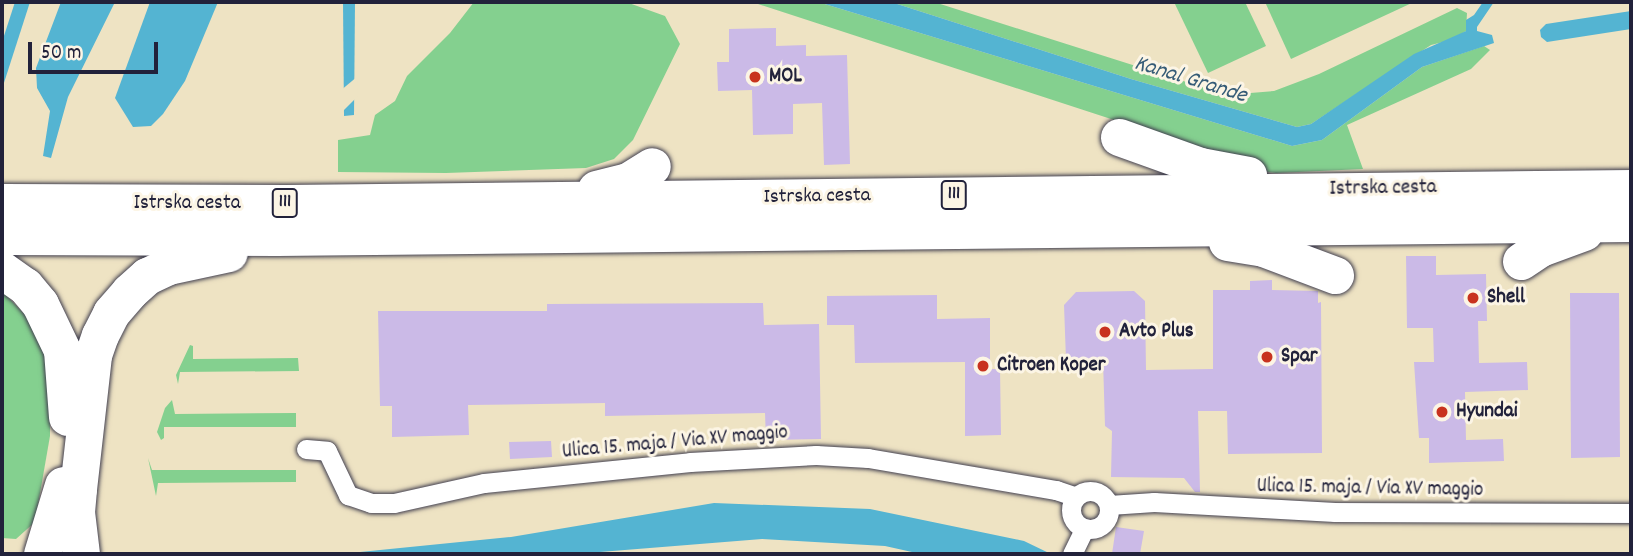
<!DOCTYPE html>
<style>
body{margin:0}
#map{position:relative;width:1633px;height:556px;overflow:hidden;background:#eee3c3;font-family:Dekko,sans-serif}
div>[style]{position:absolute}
.green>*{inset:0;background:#84d08f}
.water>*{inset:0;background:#54b4d2}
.pier>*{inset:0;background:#eee3c3}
.building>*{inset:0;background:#cbbae7}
.roads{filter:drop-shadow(0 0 2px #413f4f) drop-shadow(0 0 2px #413f4f)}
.street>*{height:19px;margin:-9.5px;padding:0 9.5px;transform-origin:9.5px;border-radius:9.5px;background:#fff}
.street>.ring{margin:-9.5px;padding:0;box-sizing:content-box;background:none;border:19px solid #fff;border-radius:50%}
.highway>*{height:37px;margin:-18.5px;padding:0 18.5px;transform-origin:18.5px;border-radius:18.5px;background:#fff}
.dots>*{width:19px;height:19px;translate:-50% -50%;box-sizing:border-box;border:4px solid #fcf5e5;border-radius:50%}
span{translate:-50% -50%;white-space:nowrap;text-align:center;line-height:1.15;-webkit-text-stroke:6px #fcf5e5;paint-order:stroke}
.shield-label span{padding:2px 5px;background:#fcf5e5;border:2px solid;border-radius:5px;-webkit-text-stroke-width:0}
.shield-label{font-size:19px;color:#22223b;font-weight:700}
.poi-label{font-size:21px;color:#22223b;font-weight:700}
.left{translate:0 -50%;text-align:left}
.street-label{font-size:21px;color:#22223b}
.water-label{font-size:23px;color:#365c77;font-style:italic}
.frame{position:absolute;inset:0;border:4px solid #22223b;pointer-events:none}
.scale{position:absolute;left:28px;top:42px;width:130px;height:32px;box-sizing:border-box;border:4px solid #22223b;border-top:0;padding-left:9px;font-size:21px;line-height:24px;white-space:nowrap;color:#22223b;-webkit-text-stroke:5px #fcf5e5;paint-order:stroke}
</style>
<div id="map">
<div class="green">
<i style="clip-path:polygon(474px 2px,626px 2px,665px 16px,680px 44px,633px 140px,614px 159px,586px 168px,446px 173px,338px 172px,338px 140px,370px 135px,375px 115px,395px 101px,407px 76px,450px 33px)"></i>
<i style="clip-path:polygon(752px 2px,818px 2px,1292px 146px,1322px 140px,1422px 67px,1484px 46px,1490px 50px,1471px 69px,1347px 125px,1363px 169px,1276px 173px,1242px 169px,1157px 134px)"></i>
<i style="clip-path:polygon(891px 2px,934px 2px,1202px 87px,1238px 94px,1274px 91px,1319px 74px,1457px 8px,1467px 13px,1466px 31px,1451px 40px,1431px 45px,1311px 124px,1297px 127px,1131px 79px)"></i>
<i style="clip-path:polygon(1174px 2px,1245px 2px,1266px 46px,1208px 73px)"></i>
<i style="clip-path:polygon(1265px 2px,1414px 2px,1291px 59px)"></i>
<i style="clip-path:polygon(2px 291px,30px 320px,46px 346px,50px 382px,50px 436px,35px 522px,16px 539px,2px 538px)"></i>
<i style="clip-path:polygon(190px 345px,193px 346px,193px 359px,298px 358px,299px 371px,180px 372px,178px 384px,176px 375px)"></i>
<i style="clip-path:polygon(172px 400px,175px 414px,296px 413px,296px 427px,164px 427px,164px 438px,161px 440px,157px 432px,165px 408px)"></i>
<i style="clip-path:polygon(148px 458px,152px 470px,296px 470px,296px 482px,158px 483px,156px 496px)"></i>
</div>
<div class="water">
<i style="clip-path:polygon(15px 2px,30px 2px,2px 89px,2px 42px)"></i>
<i style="clip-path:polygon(61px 2px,115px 2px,68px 97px,51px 158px,43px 156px,50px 111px,37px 88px,36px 68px)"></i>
<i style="clip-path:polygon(150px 2px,218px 2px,185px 81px,163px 114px,151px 126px,133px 127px,115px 98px)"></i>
<i style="clip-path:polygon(343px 2px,355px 2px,354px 115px,344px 116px)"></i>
<i style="clip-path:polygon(818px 2px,891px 2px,1131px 79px,1297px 127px,1311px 124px,1414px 54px,1466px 31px,1466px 20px,1474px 15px,1483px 2px,1494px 2px,1477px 27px,1477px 31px,1492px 35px,1494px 43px,1422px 67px,1322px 140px,1292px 146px)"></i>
<i style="clip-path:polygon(1631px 11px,1631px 29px,1547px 42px,1541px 37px,1540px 30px,1546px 24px)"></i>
<i style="clip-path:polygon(714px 503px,870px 509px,1024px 541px,1051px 554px,921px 554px,885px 546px,762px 539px,575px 554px,340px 554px,511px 537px)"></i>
</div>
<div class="pier">
<i style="clip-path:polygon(358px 76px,357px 97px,340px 114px,340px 91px)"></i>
</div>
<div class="building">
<i style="clip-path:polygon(776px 28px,776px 46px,806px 45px,806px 56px,847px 55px,850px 164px,824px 165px,822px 103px,793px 104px,793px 134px,753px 135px,752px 90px,718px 91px,717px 62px,729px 62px,729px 29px)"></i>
<i style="clip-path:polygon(1406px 256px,1436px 256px,1436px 275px,1486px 274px,1487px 321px,1478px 321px,1479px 363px,1527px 362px,1528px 390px,1465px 392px,1466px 440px,1503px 439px,1504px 461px,1429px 463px,1429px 438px,1419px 438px,1414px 362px,1434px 362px,1433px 328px,1407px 328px)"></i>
<i style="clip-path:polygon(1272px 280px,1272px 290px,1318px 291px,1318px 303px,1321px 302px,1322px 453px,1228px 454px,1227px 411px,1198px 411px,1200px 492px,1195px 492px,1184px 478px,1111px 477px,1112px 431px,1105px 426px,1103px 360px,1066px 360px,1064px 305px,1076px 292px,1134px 291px,1145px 301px,1146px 370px,1213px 369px,1213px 290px,1250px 290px,1250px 281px)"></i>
<i style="clip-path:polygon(1570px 293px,1619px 293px,1620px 457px,1571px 458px)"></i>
<i style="clip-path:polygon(937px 295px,937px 319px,990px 318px,990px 369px,1000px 369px,1001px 435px,965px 436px,965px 362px,855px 363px,854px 325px,827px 325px,827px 296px)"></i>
<i style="clip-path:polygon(763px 303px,764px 325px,819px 324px,821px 439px,766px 440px,765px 413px,605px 416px,605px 403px,468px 405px,469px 435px,392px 437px,392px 406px,380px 406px,378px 311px,547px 311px,547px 304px)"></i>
<i style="clip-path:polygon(551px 441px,552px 457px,510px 459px,509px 442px)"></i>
<i style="clip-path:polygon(1116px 527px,1144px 531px,1140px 554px,1112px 554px)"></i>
</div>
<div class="roads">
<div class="street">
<i style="left:306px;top:449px;width:21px;rotate:5deg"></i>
<i style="left:327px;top:451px;width:49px;rotate:64.5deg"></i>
<i style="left:348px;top:495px;width:24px;rotate:19deg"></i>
<i style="left:371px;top:503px;width:23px"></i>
<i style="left:394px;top:503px;width:92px;rotate:-12.5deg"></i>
<i style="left:484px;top:483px;width:207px;rotate:-5.8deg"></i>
<i style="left:690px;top:462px;width:126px;rotate:-3.2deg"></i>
<i style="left:816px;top:455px;width:52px;rotate:3.3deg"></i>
<i style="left:868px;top:458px;width:191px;rotate:9.7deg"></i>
<i style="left:1056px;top:490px;width:21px;rotate:19deg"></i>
<i class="ring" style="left:1071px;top:491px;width:19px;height:19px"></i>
<i style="left:1109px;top:505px;width:45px;rotate:-3.8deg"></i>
<i style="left:1154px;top:502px;width:181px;rotate:3.2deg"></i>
<i style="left:1335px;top:512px;width:296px;rotate:0.2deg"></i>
<i style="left:1072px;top:554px;width:28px;rotate:-64deg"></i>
</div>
<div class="highway">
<i style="left:1119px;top:137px;width:86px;rotate:19.7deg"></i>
<i style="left:1200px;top:166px;width:49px;rotate:10.6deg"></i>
<i style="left:596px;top:189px;width:33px;rotate:-14deg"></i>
<i style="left:628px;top:181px;width:28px;rotate:-32deg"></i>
<i style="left:2px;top:202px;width:284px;rotate:0.2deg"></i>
<i style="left:286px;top:203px;width:1345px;rotate:-0.64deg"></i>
<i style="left:2px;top:236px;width:275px;rotate:0.2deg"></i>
<i style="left:277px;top:237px;width:1354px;rotate:-0.59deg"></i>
<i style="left:1227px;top:242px;width:36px;rotate:9deg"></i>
<i style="left:1263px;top:248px;width:77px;rotate:20.6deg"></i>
<i style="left:1521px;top:261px;width:23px;rotate:-34deg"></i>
<i style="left:1540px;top:248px;width:47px;rotate:-20deg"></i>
<i style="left:2px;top:270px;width:28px;rotate:35deg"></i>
<i style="left:25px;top:286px;width:23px;rotate:50deg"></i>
<i style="left:40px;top:304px;width:51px;rotate:64.4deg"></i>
<i style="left:62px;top:350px;width:67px;rotate:85.7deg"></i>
<i style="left:42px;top:554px;width:72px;rotate:-73.1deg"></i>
<i style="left:81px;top:554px;width:42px;rotate:-96.8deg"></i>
<i style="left:76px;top:512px;width:23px;rotate:-85deg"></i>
<i style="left:78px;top:489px;width:135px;rotate:-83.6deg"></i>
<i style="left:93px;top:355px;width:21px;rotate:-71deg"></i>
<i style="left:100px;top:335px;width:25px;rotate:-63deg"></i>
<i style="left:111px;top:313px;width:28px;rotate:-49deg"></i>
<i style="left:129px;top:292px;width:24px;rotate:-42deg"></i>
<i style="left:147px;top:276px;width:23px;rotate:-25deg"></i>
<i style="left:168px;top:266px;width:62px;rotate:-12deg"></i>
</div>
</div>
<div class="dots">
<i style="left:755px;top:77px;background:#c8321e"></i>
<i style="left:1473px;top:298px;background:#c8321e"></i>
<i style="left:1105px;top:332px;background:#c8321e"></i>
<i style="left:1267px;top:357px;background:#c8321e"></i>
<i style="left:983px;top:366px;background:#c8321e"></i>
<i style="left:1442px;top:412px;background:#c8321e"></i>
</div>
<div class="shield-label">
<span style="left:954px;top:195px">111</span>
<span style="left:285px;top:203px">111</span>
</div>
<div class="poi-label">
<span class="left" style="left:769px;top:77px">MOL</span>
<span class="left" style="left:1487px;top:298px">Shell</span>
<span class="left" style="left:1119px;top:332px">Avto Plus</span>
<span class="left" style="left:1281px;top:357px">Spar</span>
<span class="left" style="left:997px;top:366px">Citroen Koper</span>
<span class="left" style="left:1456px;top:412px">Hyundai</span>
</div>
<div class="street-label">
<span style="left:1383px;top:189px;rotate:-1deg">Istrska cesta</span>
<span style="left:817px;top:197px;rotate:-1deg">Istrska cesta</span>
<span style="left:187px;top:204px">Istrska cesta</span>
<span style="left:675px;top:443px;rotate:-5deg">Ulica 15. maja / Via XV maggio</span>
<span style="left:1370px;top:489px;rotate:1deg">Ulica 15. maja / Via XV maggio</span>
</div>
<div class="water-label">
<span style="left:1190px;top:81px;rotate:17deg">Kanal Grande</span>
</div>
<div class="frame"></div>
<div class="scale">50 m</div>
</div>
